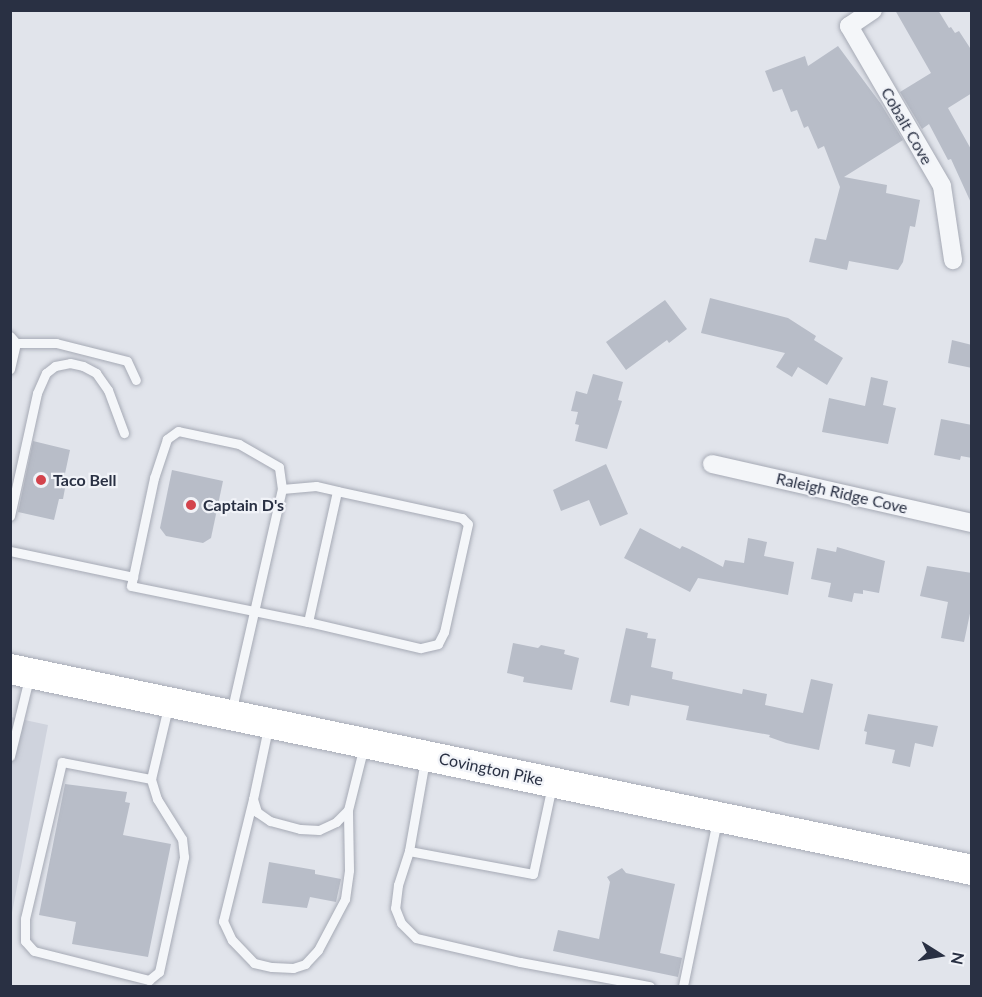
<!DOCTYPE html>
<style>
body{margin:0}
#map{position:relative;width:982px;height:997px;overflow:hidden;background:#e1e4eb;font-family:Lato,sans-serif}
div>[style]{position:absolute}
.built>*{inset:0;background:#cfd3dd}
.building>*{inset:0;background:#b8bdc8}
.roads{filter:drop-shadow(0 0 2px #a6aab5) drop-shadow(0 0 2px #a6aab5)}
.lane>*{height:9px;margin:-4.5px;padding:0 4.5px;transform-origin:4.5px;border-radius:4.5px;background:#f4f6f9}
.street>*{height:18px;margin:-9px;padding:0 9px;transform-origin:9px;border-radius:9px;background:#f4f6f9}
.primary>*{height:30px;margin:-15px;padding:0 15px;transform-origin:15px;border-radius:15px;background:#fff}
.dots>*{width:16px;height:16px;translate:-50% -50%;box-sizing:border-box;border:3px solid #f1f3f8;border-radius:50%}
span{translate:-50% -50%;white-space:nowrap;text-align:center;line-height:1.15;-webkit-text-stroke:4.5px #f1f3f8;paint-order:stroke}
.street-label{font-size:16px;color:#293043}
.poi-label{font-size:16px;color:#293043;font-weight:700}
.left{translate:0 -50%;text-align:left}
.frame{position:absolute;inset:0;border:12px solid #293043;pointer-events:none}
.north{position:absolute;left:910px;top:925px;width:60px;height:60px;-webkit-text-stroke:4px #f1f3f8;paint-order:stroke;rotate:101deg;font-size:16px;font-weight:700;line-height:24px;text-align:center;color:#293043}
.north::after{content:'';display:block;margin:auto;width:21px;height:27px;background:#293043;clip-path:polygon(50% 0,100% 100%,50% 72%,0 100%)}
</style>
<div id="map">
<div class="built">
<i style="clip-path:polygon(11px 717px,48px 725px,11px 918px)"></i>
</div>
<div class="building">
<i style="clip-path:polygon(895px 10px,938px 10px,949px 28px,951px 27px,955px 33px,959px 31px,972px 51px,972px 93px,948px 108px,972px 151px,972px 205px,951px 159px,948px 160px,929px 124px,922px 129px,900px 92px,931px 73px)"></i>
<i style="clip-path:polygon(838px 46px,881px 104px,903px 140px,844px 177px,887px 185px,886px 193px,920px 200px,915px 227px,910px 226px,903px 262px,898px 270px,849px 261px,847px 270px,809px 262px,815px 238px,826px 240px,840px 187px,824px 146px,818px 149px,808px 126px,804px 128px,797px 110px,791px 112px,782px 89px,773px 92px,765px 71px,805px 56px,808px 66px)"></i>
<i style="clip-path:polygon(710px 298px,788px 318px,816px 336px,814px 340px,843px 358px,827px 385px,798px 367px,792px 377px,776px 367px,785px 353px,701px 333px)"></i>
<i style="clip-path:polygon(665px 300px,687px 329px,669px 343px,667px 340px,626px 370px,606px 342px)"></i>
<i style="clip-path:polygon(952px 340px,972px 345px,972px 368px,948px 363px)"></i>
<i style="clip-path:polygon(593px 374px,623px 382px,618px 400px,622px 401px,607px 449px,575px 441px,579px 425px,575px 424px,578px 412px,571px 411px,576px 391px,587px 394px)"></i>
<i style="clip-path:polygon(871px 377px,888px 381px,883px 405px,896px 408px,888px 444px,822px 432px,829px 398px,865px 406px)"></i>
<i style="clip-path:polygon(941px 419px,972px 425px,972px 458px,961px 456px,960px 460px,934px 455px)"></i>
<i style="clip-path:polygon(33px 441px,70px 450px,63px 483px,66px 483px,63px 499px,59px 499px,54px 520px,18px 512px)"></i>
<i style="clip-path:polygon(606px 464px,628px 514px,600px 526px,589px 500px,561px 511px,553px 490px)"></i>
<i style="clip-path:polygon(172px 470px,223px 481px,211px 538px,203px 543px,166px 536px,160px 528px)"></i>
<i style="clip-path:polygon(640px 528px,680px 549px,682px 546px,689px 549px,723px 567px,725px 560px,744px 563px,748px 538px,767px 542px,764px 556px,794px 562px,788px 595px,698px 578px,690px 592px,624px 558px)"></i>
<i style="clip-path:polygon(837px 547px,885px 561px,879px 593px,863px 590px,863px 594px,854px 593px,852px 602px,828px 597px,831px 583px,811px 579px,817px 548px,836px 552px)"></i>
<i style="clip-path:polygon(927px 566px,972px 573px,972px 604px,964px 642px,941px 638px,948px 602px,920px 596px)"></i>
<i style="clip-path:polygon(626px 628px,648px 633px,647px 638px,656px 639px,651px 667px,673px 672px,672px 679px,742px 694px,743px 689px,767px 694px,765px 705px,803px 713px,811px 679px,833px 684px,819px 750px,786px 743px,769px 737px,770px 735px,686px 720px,689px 706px,631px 695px,629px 706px,610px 702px)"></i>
<i style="clip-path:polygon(513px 643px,538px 648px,541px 645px,565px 650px,564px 654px,579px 658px,572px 690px,523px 682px,524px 677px,507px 673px)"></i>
<i style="clip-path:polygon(868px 714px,938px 726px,933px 747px,915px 743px,910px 767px,892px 763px,895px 750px,865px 744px,867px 732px,864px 731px)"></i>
<i style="clip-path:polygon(65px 784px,127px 792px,125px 802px,130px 803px,123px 835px,171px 844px,148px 957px,72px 944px,76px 922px,39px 915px)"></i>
<i style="clip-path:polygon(269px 862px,315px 870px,315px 874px,341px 879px,336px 902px,310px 897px,307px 908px,262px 903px)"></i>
<i style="clip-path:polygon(622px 868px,626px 873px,675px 884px,660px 953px,682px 958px,678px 977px,553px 951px,558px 930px,599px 939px,610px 882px,607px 877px)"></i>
</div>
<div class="roads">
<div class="lane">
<i style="left:10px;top:336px;width:9px;rotate:49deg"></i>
<i style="left:16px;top:343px;width:27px;rotate:103deg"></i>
<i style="left:16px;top:343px;width:40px"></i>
<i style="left:56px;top:343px;width:73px;rotate:14.2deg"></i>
<i style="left:127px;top:361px;width:21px;rotate:65deg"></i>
<i style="left:282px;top:489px;width:22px;rotate:-98deg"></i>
<i style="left:279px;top:467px;width:46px;rotate:-150.1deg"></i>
<i style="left:239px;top:444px;width:62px;rotate:-168deg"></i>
<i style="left:178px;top:431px;width:14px;rotate:144deg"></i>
<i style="left:167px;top:439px;width:41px;rotate:108.4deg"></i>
<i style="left:154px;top:478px;width:110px;rotate:102deg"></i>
<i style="left:131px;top:586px;width:181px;rotate:11.5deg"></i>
<i style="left:10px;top:516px;width:126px;rotate:-77.6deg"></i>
<i style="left:37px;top:393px;width:22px;rotate:-66deg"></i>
<i style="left:46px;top:373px;width:11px;rotate:-38deg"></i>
<i style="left:55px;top:366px;width:15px;rotate:-11deg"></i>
<i style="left:70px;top:363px;width:13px;rotate:13deg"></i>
<i style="left:83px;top:366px;width:15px;rotate:28deg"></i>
<i style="left:96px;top:373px;width:21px;rotate:55deg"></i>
<i style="left:108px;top:390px;width:46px;rotate:69.6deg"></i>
<i style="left:10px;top:551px;width:126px;rotate:11.9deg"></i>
<i style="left:231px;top:713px;width:230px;rotate:-77.2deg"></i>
<i style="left:282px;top:489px;width:34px;rotate:-5deg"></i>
<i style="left:316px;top:486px;width:22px;rotate:13deg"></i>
<i style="left:337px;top:491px;width:128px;rotate:12.2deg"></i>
<i style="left:462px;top:518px;width:8px;rotate:45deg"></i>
<i style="left:468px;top:524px;width:111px;rotate:102.5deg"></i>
<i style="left:444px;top:632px;width:13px;rotate:117deg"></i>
<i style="left:438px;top:644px;width:18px;rotate:167deg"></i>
<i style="left:420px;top:648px;width:115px;rotate:-166.9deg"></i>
<i style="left:308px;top:622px;width:134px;rotate:-77.5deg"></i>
<i style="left:268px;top:728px;width:73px;rotate:101.9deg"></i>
<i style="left:253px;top:799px;width:14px;rotate:73deg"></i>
<i style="left:257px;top:812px;width:16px;rotate:35deg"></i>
<i style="left:270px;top:821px;width:31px;rotate:15deg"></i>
<i style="left:300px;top:829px;width:19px;rotate:3deg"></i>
<i style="left:319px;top:830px;width:19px;rotate:-25deg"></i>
<i style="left:336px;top:822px;width:17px;rotate:-45deg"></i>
<i style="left:348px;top:810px;width:66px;rotate:-76deg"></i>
<i style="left:10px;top:756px;width:80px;rotate:-76.3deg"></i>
<i style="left:425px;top:760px;width:92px;rotate:100deg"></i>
<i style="left:409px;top:851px;width:126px;rotate:10.5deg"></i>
<i style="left:533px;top:874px;width:91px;rotate:-77.9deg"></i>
<i style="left:151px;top:779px;width:91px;rotate:-169.2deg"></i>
<i style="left:62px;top:762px;width:161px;rotate:103.3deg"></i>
<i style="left:25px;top:919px;width:22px;rotate:90deg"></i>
<i style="left:25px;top:941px;width:13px;rotate:48deg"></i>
<i style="left:34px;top:951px;width:119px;rotate:14.2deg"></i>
<i style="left:149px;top:980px;width:13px;rotate:-39deg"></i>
<i style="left:159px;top:972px;width:118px;rotate:-77.7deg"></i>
<i style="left:184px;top:857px;width:18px;rotate:-96deg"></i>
<i style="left:182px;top:839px;width:47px;rotate:-122deg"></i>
<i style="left:157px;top:799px;width:21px;rotate:-107deg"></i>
<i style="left:151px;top:779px;width:74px;rotate:-76.7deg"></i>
<i style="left:253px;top:799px;width:126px;rotate:103.8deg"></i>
<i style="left:223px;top:921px;width:21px;rotate:65deg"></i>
<i style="left:232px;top:940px;width:32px;rotate:46deg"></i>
<i style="left:254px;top:963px;width:18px;rotate:13deg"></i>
<i style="left:272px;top:967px;width:21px;rotate:3deg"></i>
<i style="left:293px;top:968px;width:13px;rotate:-18deg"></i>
<i style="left:305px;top:964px;width:19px;rotate:-47deg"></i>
<i style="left:318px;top:950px;width:58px;rotate:-62.1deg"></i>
<i style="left:345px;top:899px;width:29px;rotate:-82deg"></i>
<i style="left:349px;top:870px;width:60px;rotate:-91deg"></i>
<i style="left:409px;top:851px;width:36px;rotate:108deg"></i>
<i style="left:398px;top:885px;width:23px;rotate:97deg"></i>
<i style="left:395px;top:908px;width:16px;rotate:68deg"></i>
<i style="left:401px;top:923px;width:21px;rotate:45deg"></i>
<i style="left:416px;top:938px;width:107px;rotate:13deg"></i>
<i style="left:520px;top:962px;width:132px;rotate:10.5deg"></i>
<i style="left:683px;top:986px;width:168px;rotate:-78.4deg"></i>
</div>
<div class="street">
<i style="left:873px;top:10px;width:29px;rotate:146deg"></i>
<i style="left:849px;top:26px;width:185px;rotate:59.8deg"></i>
<i style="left:942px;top:186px;width:75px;rotate:81.5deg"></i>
<i style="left:712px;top:464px;width:267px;rotate:12.8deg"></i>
</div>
<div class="primary">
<i style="left:10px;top:669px;width:983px;rotate:11.8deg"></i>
</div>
</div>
<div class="dots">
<i style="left:41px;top:480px;background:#d3434c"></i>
<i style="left:191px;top:505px;background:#d3434c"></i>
</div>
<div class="street-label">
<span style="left:907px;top:126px;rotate:60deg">Cobalt Cove</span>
<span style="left:842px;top:493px;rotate:13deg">Raleigh Ridge Cove</span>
<span style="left:491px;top:769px;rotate:12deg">Covington Pike</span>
</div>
<div class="poi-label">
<span class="left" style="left:53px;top:480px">Taco Bell</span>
<span class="left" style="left:203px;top:505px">Captain D's</span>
</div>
<div class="frame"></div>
<div class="north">N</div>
</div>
